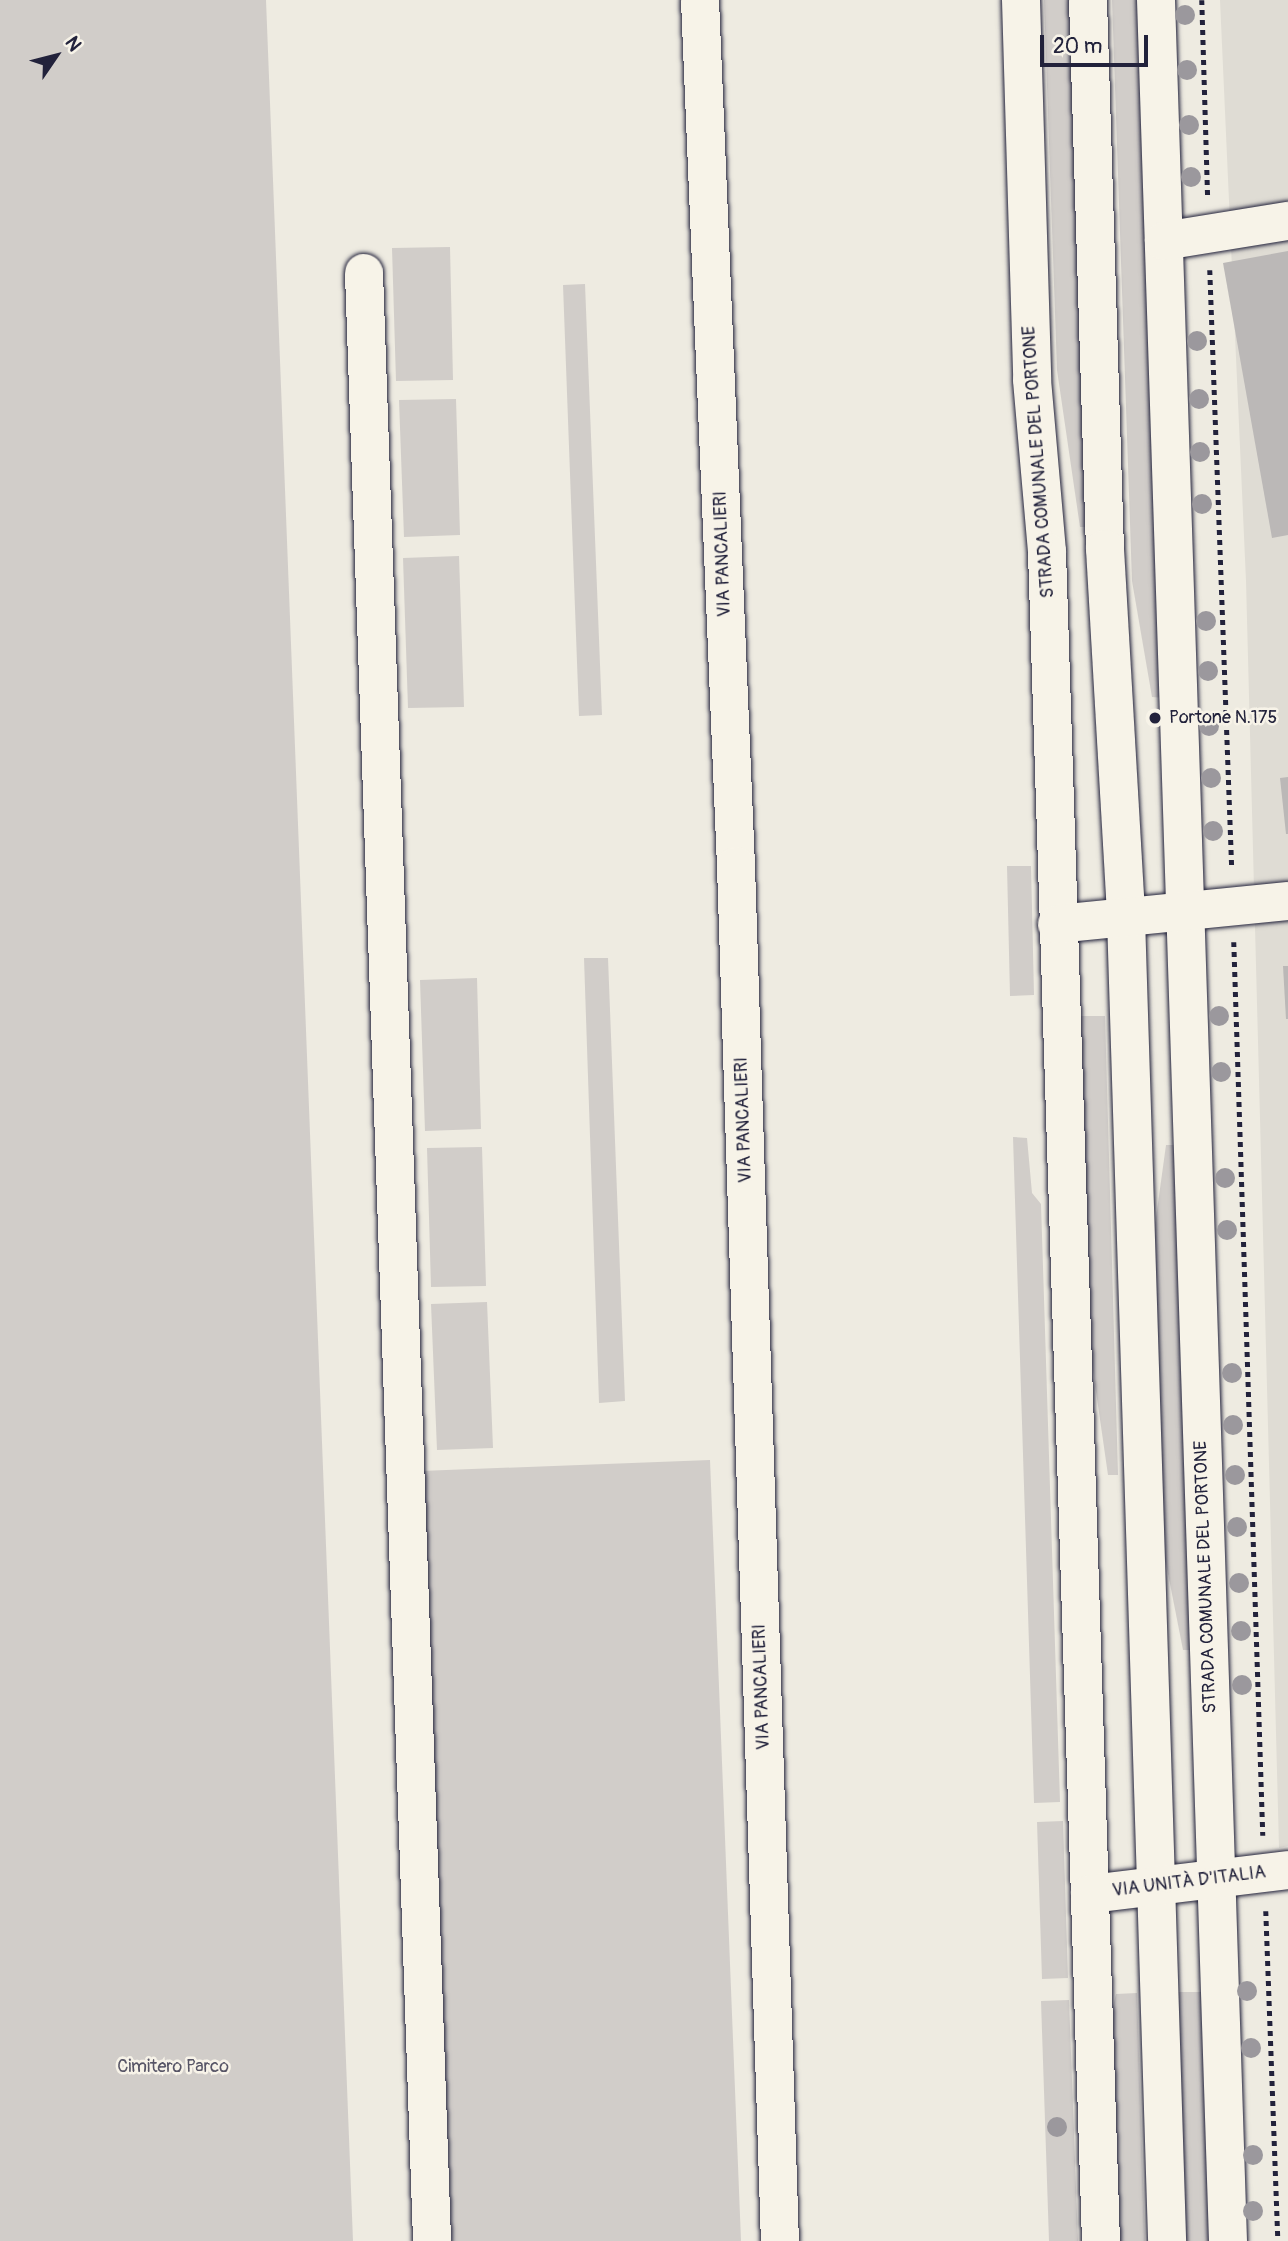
<!DOCTYPE html>
<meta charset="utf-8">
<style>
body{margin:0}
#map{position:relative;width:1288px;height:2241px;overflow:hidden;background:#eeebe1;font-family:Pangolin,sans-serif}
div>[style]{position:absolute}
.built>*{inset:0;background:#dfdcd4}
.green>*{inset:0;background:#d1cdc9}
.building>*{inset:0;background:#bbb8b7}
.path>*{height:4.5px;margin-top:-2.25px;transform-origin:0;background:repeating-linear-gradient(90deg,#22223b 0 5px,transparent 0 10px)}
.roads{filter:drop-shadow(0 0 2px #22223b) drop-shadow(0 0 2px #22223b)}
.minor>*{height:38px;margin:-19px;padding:0 19px;transform-origin:19px;border-radius:19px;background:#f7f3e8}
.trees>*{width:20px;height:20px;margin:-10px;border-radius:50%;background:#9b989d}
.dots>*{width:19px;height:19px;translate:-50% -50%;box-sizing:border-box;border:4px solid #f7f3e8;border-radius:50%}
span{translate:-50% -50%;white-space:nowrap;text-align:center;line-height:1.15;-webkit-text-stroke:5px #f7f3e8;paint-order:stroke}
.street-label{font-size:18px;color:#22223b}
.poi-label{font-size:18px;color:#22223b}
.left{translate:0 -50%;text-align:left}
.park-label{font-size:18px;color:#575566}
.north{position:absolute;left:21px;top:21px;width:70px;height:70px;-webkit-text-stroke:5px #f7f3e8;paint-order:stroke;rotate:55deg;font-size:19px;font-weight:700;line-height:28px;text-align:center;color:#22223b}
.north::after{content:'';display:block;margin:auto;width:24px;height:32px;background:#22223b;clip-path:polygon(50% 0,100% 100%,50% 72%,0 100%)}
.scale{position:absolute;left:1040px;top:35px;width:108px;height:32px;box-sizing:border-box;border:4px solid #22223b;border-top:0;padding-left:9px;font-size:21px;line-height:24px;white-space:nowrap;color:#22223b;-webkit-text-stroke:5px #f7f3e8;paint-order:stroke}
</style>
<div id="map">
<div class="built">
<i style="clip-path:polygon(1220px 0,1288px 0,1288px 1846px,1279px 1848px,1246px 581px)"></i>
</div>
<div class="green">
<i style="clip-path:polygon(0 0,266px 0,353px 2241px,0 2241px)"></i>
<i style="clip-path:polygon(1044px 0,1072px 0,1090px 527px,1080px 527px,1057px 370px)"></i>
<i style="clip-path:polygon(1112px 0,1141px 0,1165px 698px,1152px 697px,1132px 581px)"></i>
<i style="clip-path:polygon(450px 247px,453px 380px,396px 381px,392px 248px)"></i>
<i style="clip-path:polygon(585px 284px,602px 715px,579px 716px,563px 285px)"></i>
<i style="clip-path:polygon(456px 399px,460px 535px,404px 537px,399px 400px)"></i>
<i style="clip-path:polygon(459px 556px,464px 707px,408px 708px,403px 558px)"></i>
<i style="clip-path:polygon(1007px 866px,1031px 866px,1034px 995px,1010px 996px)"></i>
<i style="clip-path:polygon(608px 958px,625px 1401px,599px 1403px,584px 958px)"></i>
<i style="clip-path:polygon(477px 978px,481px 1129px,425px 1131px,420px 980px)"></i>
<i style="clip-path:polygon(1078px 1016px,1105px 1016px,1118px 1475px,1108px 1475px,1087px 1329px)"></i>
<i style="clip-path:polygon(1013px 1137px,1027px 1138px,1032px 1193px,1041px 1204px,1060px 1802px,1034px 1803px)"></i>
<i style="clip-path:polygon(1166px 1145px,1180px 1145px,1195px 1650px,1183px 1650px,1162px 1543px,1151px 1254px)"></i>
<i style="clip-path:polygon(482px 1147px,486px 1286px,431px 1287px,427px 1148px)"></i>
<i style="clip-path:polygon(487px 1302px,493px 1448px,437px 1450px,431px 1304px)"></i>
<i style="clip-path:polygon(710px 1460px,741px 2241px,452px 2241px,421px 1471px)"></i>
<i style="clip-path:polygon(1063px 1821px,1068px 1978px,1042px 1979px,1037px 1822px)"></i>
<i style="clip-path:polygon(1177px 1992px,1206px 1992px,1215px 2241px,1186px 2241px)"></i>
<i style="clip-path:polygon(1137px 1993px,1145px 2241px,1117px 2241px,1109px 2023px,1116px 1994px)"></i>
<i style="clip-path:polygon(1069px 2000px,1078px 2241px,1049px 2241px,1041px 2001px)"></i>
</div>
<div class="building">
<i style="clip-path:polygon(1288px 251px,1288px 535px,1272px 538px,1223px 263px)"></i>
<i style="clip-path:polygon(1288px 777px,1288px 834px,1286px 834px,1280px 778px)"></i>
<i style="clip-path:polygon(1283px 966px,1288px 966px,1288px 1019px,1286px 1019px)"></i>
</div>
<div class="path">
<i style="left:1202px;top:0;width:199px;rotate:88.3deg"></i>
<i style="left:1210px;top:270px;width:600px;rotate:87.9deg"></i>
<i style="left:1234px;top:942px;width:894px;rotate:88.14deg"></i>
<i style="left:1266px;top:1911px;width:330px;rotate:87.9deg"></i>
</div>
<div class="roads">
<div class="minor">
<i style="left:700px;top:0;width:867px;rotate:87.62deg"></i>
<i style="left:736px;top:866px;width:1376px;rotate:88.17deg"></i>
<i style="left:1021px;top:0;width:380px;rotate:88.3deg"></i>
<i style="left:1032px;top:380px;width:173px;rotate:85deg"></i>
<i style="left:1047px;top:552px;width:1690px;rotate:88.17deg"></i>
<i style="left:1088px;top:0;width:549px;rotate:88.23deg"></i>
<i style="left:1105px;top:549px;width:370px;rotate:86.7deg"></i>
<i style="left:1126px;top:918px;width:1324px;rotate:88.22deg"></i>
<i style="left:1156px;top:0;width:2242px;rotate:88.16deg"></i>
<i style="left:1164px;top:241px;width:126px;rotate:-9.2deg"></i>
<i style="left:364px;top:273px;width:1969px;rotate:88.02deg"></i>
<i style="left:1057px;top:924px;width:232px;rotate:-5.7deg"></i>
<i style="left:1090px;top:1894px;width:199px;rotate:-6.9deg"></i>
</div>
</div>
<div class="trees">
<i style="left:1185px;top:15px"></i>
<i style="left:1187px;top:70px"></i>
<i style="left:1189px;top:125px"></i>
<i style="left:1191px;top:177px"></i>
<i style="left:1197px;top:341px"></i>
<i style="left:1199px;top:399px"></i>
<i style="left:1200px;top:452px"></i>
<i style="left:1202px;top:504px"></i>
<i style="left:1206px;top:621px"></i>
<i style="left:1208px;top:671px"></i>
<i style="left:1209px;top:726px"></i>
<i style="left:1211px;top:778px"></i>
<i style="left:1213px;top:831px"></i>
<i style="left:1219px;top:1016px"></i>
<i style="left:1221px;top:1072px"></i>
<i style="left:1225px;top:1178px"></i>
<i style="left:1227px;top:1230px"></i>
<i style="left:1232px;top:1373px"></i>
<i style="left:1233px;top:1425px"></i>
<i style="left:1235px;top:1475px"></i>
<i style="left:1237px;top:1527px"></i>
<i style="left:1239px;top:1583px"></i>
<i style="left:1241px;top:1631px"></i>
<i style="left:1242px;top:1685px"></i>
<i style="left:1247px;top:1991px"></i>
<i style="left:1251px;top:2048px"></i>
<i style="left:1057px;top:2127px"></i>
<i style="left:1253px;top:2155px"></i>
<i style="left:1253px;top:2211px"></i>
</div>
<div class="dots">
<i style="left:1155px;top:718px;background:#22223b"></i>
</div>
<div class="street-label">
<span style="left:1039px;top:462px;rotate:-94deg">STRADA COMUNALE DEL PORTONE</span>
<span style="left:723px;top:554px;rotate:-92deg">VIA PANCALIERI</span>
<span style="left:744px;top:1120px;rotate:-92deg">VIA PANCALIERI</span>
<span style="left:1206px;top:1577px;rotate:-92deg">STRADA COMUNALE DEL PORTONE</span>
<span style="left:762px;top:1687px;rotate:-92deg">VIA PANCALIERI</span>
<span style="left:1189px;top:1882px;rotate:-7deg">VIA UNITÀ D'ITALIA</span>
</div>
<div class="poi-label">
<span class="left" style="left:1169px;top:718px">Portone N.175</span>
</div>
<div class="park-label">
<span style="left:173px;top:2067px">Cimitero Parco</span>
</div>
<div class="north">N</div>
<div class="scale">20 m</div>
</div>
